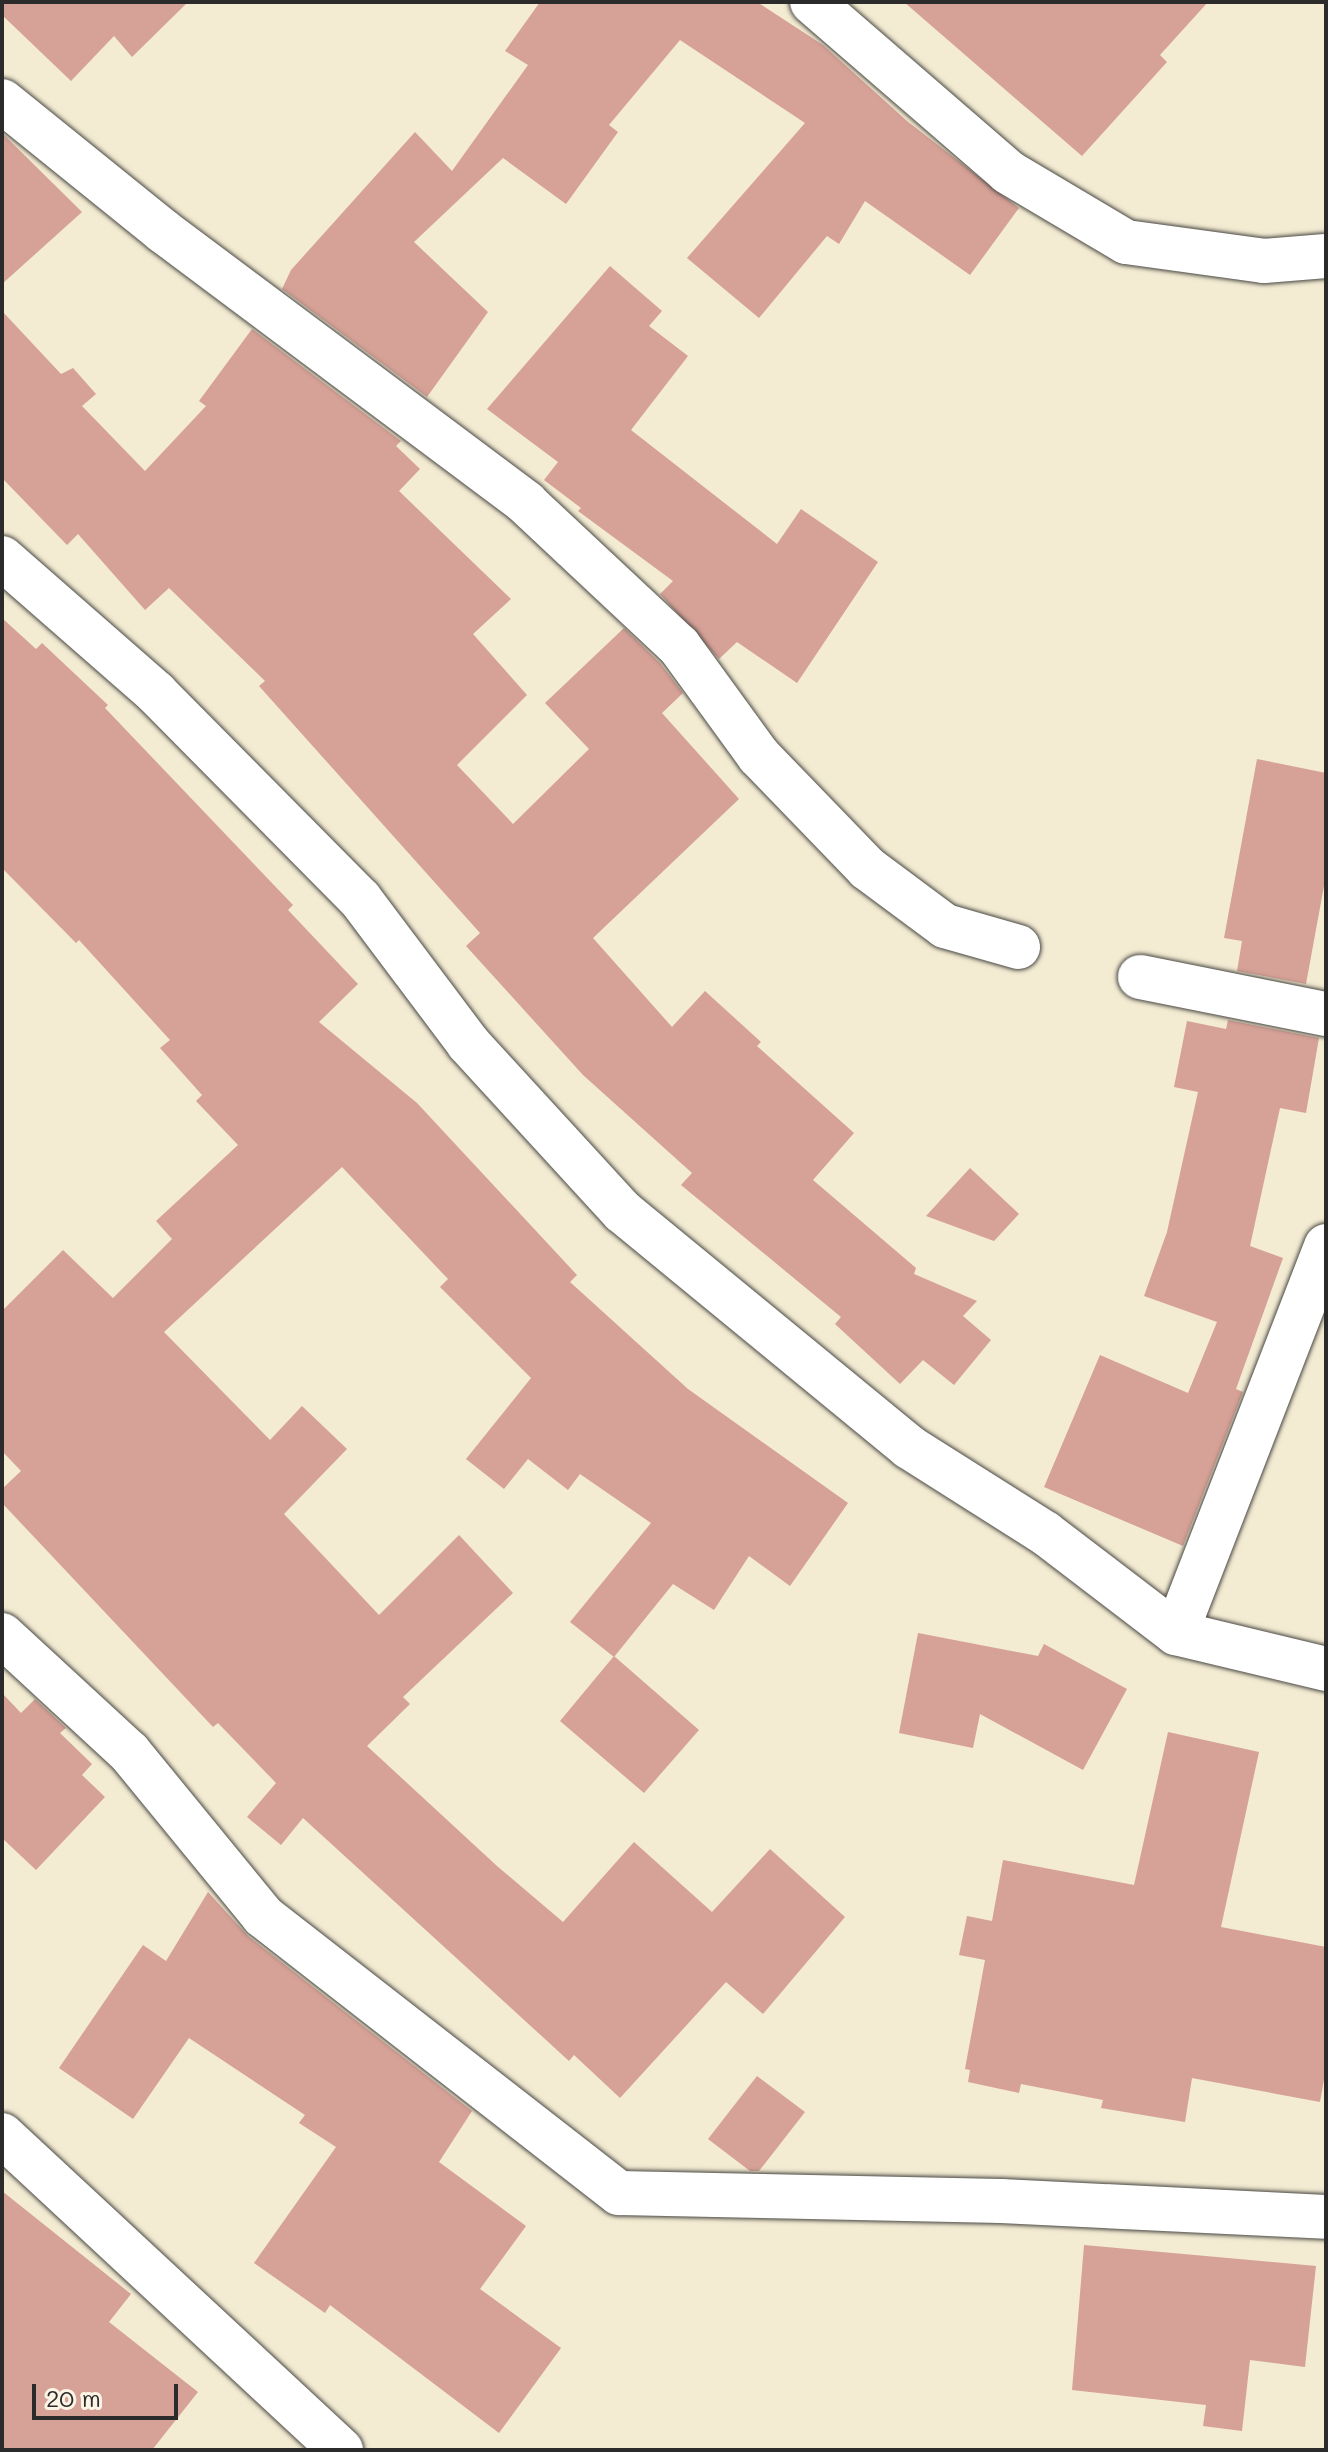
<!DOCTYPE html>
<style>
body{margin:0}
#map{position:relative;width:1328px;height:2452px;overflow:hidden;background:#f3ebd2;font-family:Mali,sans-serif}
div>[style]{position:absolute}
.building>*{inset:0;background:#d6a197}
.roads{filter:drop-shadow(0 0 2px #494844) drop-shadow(0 0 2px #494844)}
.minor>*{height:44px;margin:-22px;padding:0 22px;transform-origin:22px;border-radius:22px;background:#fff}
span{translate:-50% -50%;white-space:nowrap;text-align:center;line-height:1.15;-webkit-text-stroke:6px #fcf5e5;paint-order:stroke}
.frame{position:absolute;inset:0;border:4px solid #2b2b2b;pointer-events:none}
.scale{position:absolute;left:32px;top:2384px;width:146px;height:36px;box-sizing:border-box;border:4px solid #2b2b2b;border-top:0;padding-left:10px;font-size:24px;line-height:28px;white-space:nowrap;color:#2b2b2b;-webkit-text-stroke:6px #fcf5e5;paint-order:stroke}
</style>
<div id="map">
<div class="building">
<i style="clip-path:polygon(2px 2px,188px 2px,132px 57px,114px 36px,71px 81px,2px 15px)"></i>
<i style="clip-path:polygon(540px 2px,757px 2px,823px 45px,907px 121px,1019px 208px,970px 275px,865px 201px,839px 244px,827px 236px,759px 318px,687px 258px,805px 123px,680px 40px,609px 125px,618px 132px,566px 204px,503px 158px,414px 242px,488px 312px,427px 397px,282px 289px,291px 270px,415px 132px,452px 171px,528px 65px,505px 51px)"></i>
<i style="clip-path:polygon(904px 2px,1208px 2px,1160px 55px,1167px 62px,1082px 156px)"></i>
<i style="clip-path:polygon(2px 133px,82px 212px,2px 284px)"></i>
<i style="clip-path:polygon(610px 266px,662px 311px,649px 326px,688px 356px,631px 430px,777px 544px,801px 509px,878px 562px,797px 683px,737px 642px,719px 659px,660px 594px,673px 581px,578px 511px,581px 508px,544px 480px,558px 462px,487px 409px)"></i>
<i style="clip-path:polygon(2px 311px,61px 374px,73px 368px,96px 394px,82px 406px,145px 471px,206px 406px,199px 401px,252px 329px,401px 441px,396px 446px,420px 469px,399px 491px,511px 599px,473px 634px,527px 695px,457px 765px,513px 824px,589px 749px,545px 703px,624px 628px,660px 663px,683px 693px,662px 713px,739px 799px,593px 938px,672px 1027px,705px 991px,761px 1042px,757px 1046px,854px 1133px,813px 1180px,916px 1268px,914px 1274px,977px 1301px,963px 1316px,991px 1340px,954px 1385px,923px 1360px,900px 1384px,835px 1324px,841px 1317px,681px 1185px,692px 1173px,583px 1075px,466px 946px,480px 933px,259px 686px,265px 681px,169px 588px,145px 610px,78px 534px,67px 545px,2px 478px)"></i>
<i style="clip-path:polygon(2px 618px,36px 649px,42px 643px,108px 705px,105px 708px,293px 905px,288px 910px,358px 984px,319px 1022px,417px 1103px,577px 1275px,570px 1282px,688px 1389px,848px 1503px,790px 1586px,749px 1556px,714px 1610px,673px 1584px,614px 1657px,570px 1622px,651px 1523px,580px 1474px,568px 1490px,528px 1459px,504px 1489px,466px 1459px,531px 1378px,440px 1287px,448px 1279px,342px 1167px,164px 1332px,270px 1440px,302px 1406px,347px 1449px,284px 1514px,379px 1615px,459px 1535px,513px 1593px,403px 1697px,410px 1704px,367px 1746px,497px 1866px,563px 1922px,634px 1842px,712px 1912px,770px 1849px,845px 1917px,763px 2014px,726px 1982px,620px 2098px,574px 2055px,569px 2061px,303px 1818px,281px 1845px,247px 1817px,276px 1783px,218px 1723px,213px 1727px,2px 1503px,2px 1489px,21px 1471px,2px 1451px,2px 1311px,63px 1250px,113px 1298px,172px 1239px,156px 1221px,238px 1145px,196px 1101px,202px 1095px,160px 1048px,170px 1040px,79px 940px,76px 943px,2px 868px)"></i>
<i style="clip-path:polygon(1257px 759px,1326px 773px,1326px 875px,1306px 984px,1237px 971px,1242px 941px,1224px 938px)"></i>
<i style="clip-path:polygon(1228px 1020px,1319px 1038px,1306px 1113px,1280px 1108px,1250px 1246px,1283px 1258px,1236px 1389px,1243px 1392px,1183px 1546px,1044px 1487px,1100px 1355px,1188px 1393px,1217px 1322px,1144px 1296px,1167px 1232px,1198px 1092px,1174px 1087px,1187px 1021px,1226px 1029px)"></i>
<i style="clip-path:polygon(970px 1168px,1019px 1214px,994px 1241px,926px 1216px)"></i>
<i style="clip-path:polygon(918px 1633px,1038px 1656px,1044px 1644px,1127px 1689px,1083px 1770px,980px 1714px,973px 1748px,899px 1733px)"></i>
<i style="clip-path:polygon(614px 1656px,699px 1730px,644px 1793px,560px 1721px)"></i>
<i style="clip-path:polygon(2px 1693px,21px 1713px,35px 1699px,66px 1728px,60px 1733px,92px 1764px,82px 1775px,105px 1797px,36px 1870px,2px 1838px)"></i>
<i style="clip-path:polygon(1168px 1732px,1259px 1752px,1221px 1927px,1326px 1947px,1326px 2068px,1320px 2102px,1192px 2078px,1185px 2122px,1101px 2108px,1103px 2100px,1021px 2084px,1019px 2093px,968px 2082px,970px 2070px,965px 2069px,985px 1960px,959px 1955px,967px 1916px,992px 1921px,1003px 1860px,1134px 1885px)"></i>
<i style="clip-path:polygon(208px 1892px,248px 1936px,472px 2111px,439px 2162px,526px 2226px,480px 2289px,561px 2348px,499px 2433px,330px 2305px,325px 2313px,254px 2263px,336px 2147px,299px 2123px,305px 2115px,189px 2038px,133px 2119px,59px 2068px,143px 1945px,166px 1961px)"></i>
<i style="clip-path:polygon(757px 2076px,805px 2112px,759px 2171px,750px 2171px,708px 2139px)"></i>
<i style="clip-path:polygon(2px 2191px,131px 2294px,109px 2322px,198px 2392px,152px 2450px,2px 2450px)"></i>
<i style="clip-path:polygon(1084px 2245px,1316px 2266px,1305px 2367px,1250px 2360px,1242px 2431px,1203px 2426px,1206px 2405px,1072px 2390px)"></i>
</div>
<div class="roads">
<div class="minor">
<i style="left:812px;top:2px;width:259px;rotate:40.9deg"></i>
<i style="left:1008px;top:172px;width:137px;rotate:30.7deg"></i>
<i style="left:1126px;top:242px;width:139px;rotate:7.8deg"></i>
<i style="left:1264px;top:261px;width:62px;rotate:-4.6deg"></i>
<i style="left:2px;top:101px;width:207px;rotate:38.9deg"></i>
<i style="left:163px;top:231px;width:454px;rotate:36.8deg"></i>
<i style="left:526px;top:503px;width:209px;rotate:43.1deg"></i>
<i style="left:679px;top:646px;width:136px;rotate:54deg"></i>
<i style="left:759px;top:756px;width:156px;rotate:46deg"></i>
<i style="left:867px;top:868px;width:97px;rotate:36.6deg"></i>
<i style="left:945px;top:926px;width:76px;rotate:16deg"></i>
<i style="left:2px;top:558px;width:205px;rotate:41.2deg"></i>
<i style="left:156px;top:693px;width:290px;rotate:45.3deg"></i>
<i style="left:360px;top:899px;width:180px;rotate:53.1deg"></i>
<i style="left:468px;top:1043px;width:229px;rotate:47.5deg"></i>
<i style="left:623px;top:1212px;width:370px;rotate:39.4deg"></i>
<i style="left:909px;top:1447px;width:161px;rotate:32.3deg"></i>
<i style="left:1045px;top:1533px;width:165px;rotate:37.4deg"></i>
<i style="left:1176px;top:1633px;width:154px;rotate:13.5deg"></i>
<i style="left:1140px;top:977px;width:190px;rotate:11.3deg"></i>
<i style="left:1176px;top:1633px;width:415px;rotate:-68.8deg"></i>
<i style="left:2px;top:1635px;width:173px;rotate:42.7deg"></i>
<i style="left:129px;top:1752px;width:212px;rotate:50.7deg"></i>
<i style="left:263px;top:1916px;width:451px;rotate:37.9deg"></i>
<i style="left:619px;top:2193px;width:382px;rotate:1.2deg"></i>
<i style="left:1001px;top:2201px;width:325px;rotate:2.8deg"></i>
<i style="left:2px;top:2135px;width:463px;rotate:42.9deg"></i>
</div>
</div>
<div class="frame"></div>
<div class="scale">20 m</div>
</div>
